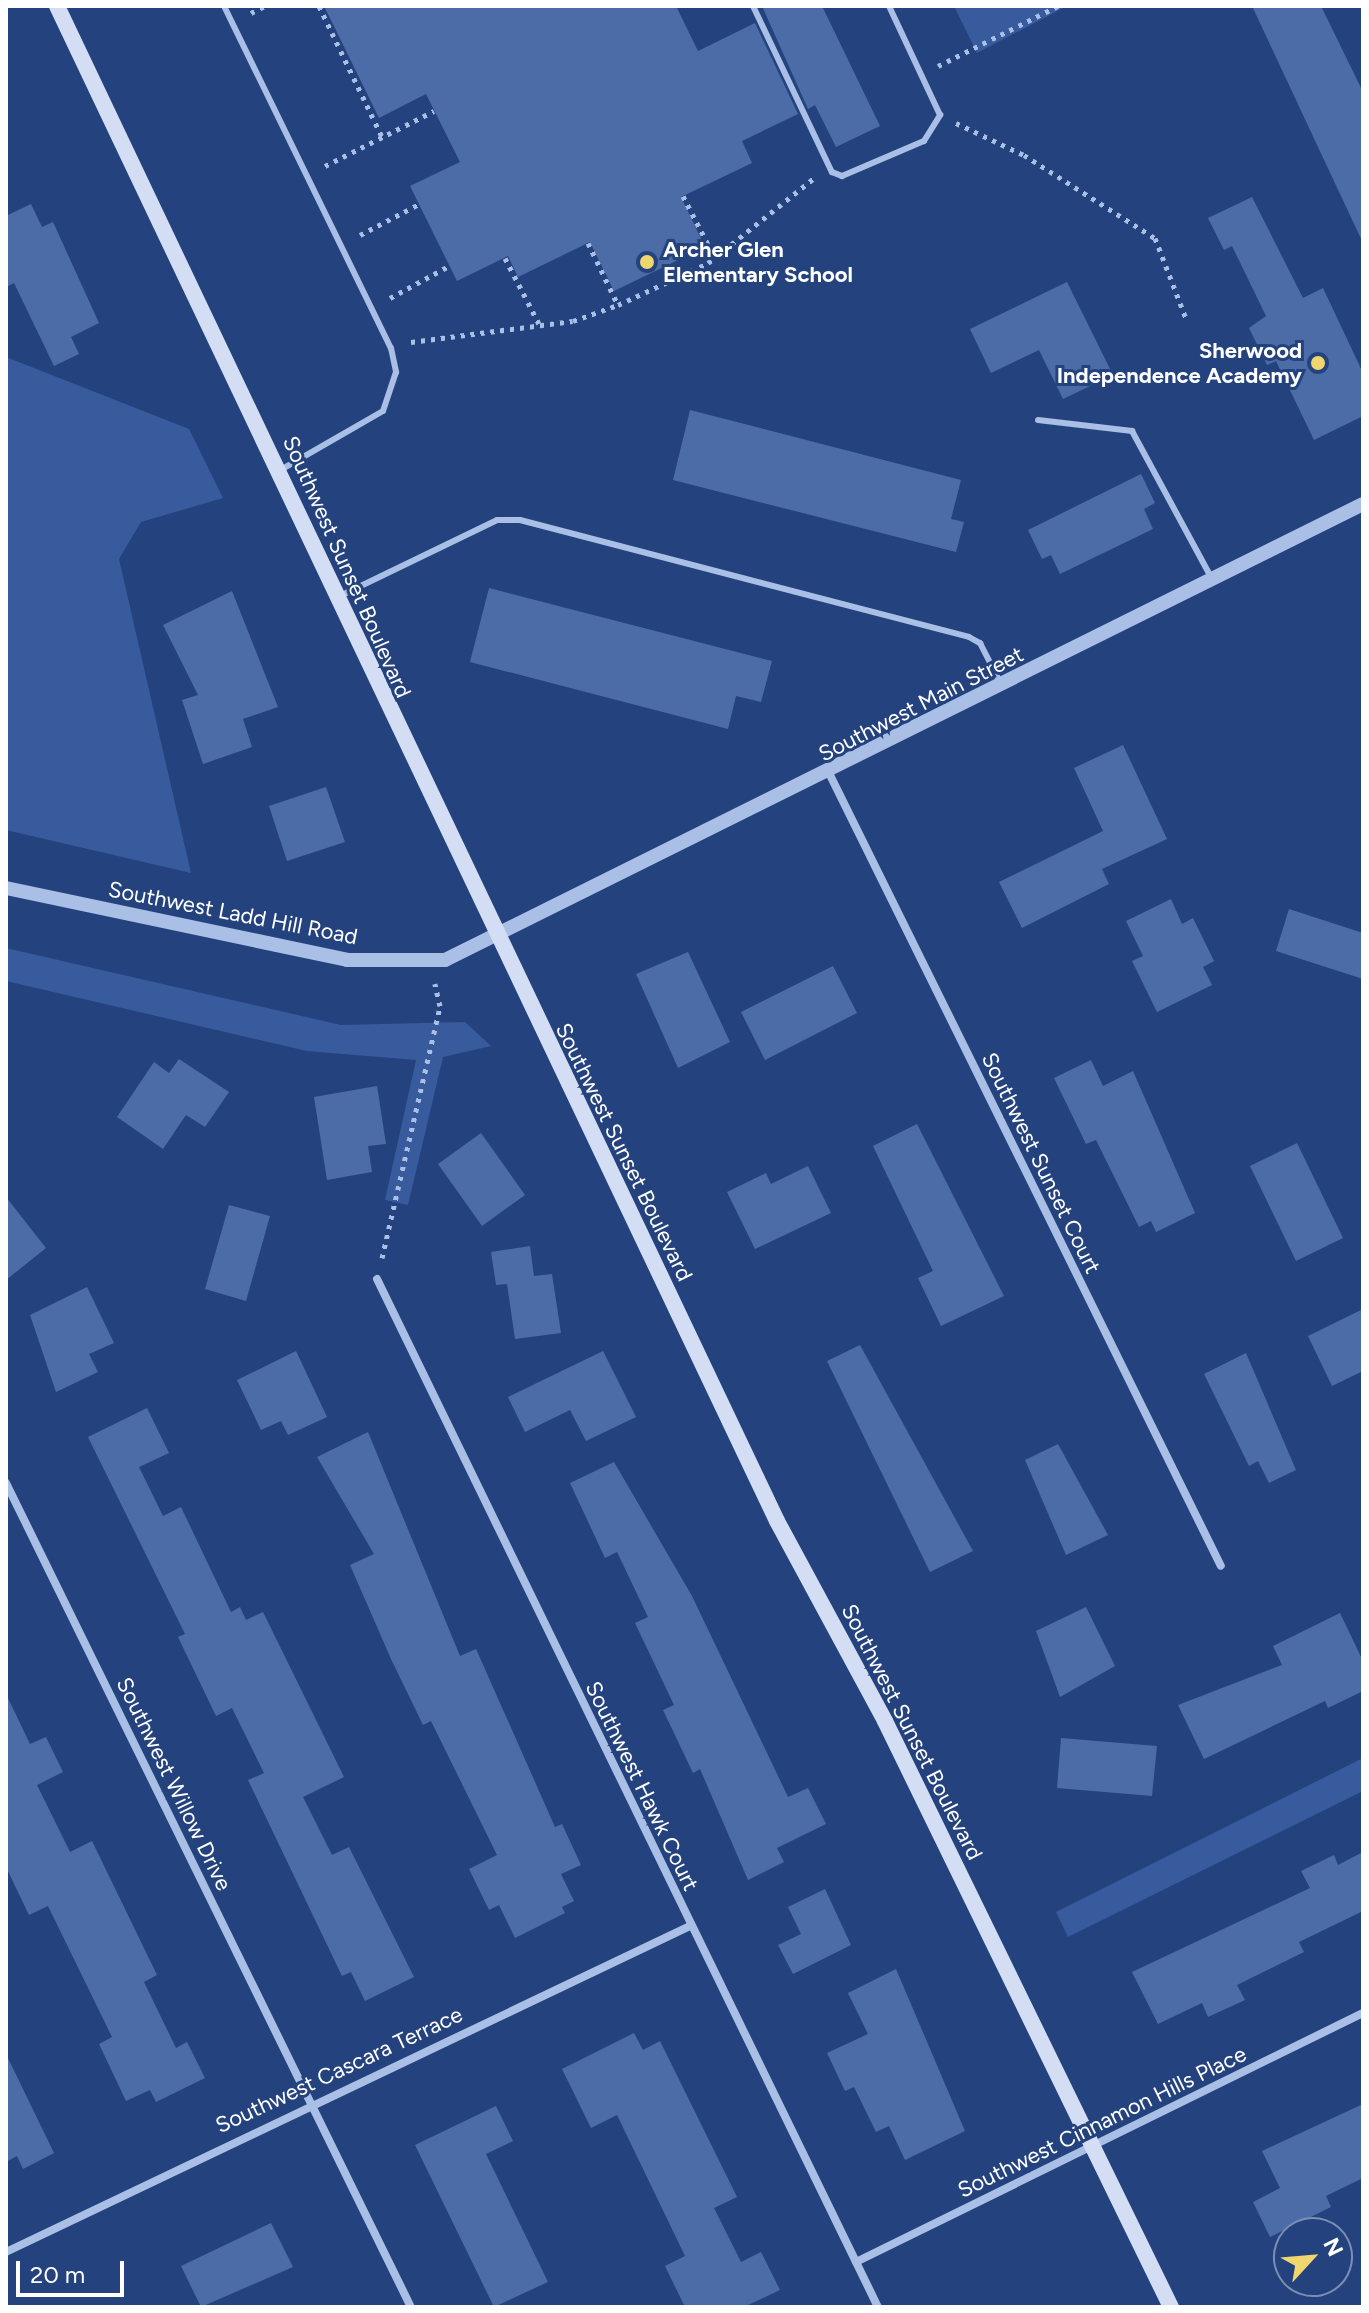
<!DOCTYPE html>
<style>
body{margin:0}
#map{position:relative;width:1369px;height:2313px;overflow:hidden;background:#24437e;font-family:Figtree,sans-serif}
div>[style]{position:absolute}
.green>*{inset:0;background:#375b9c}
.building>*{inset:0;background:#4c6ca7}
.path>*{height:5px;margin-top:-2.5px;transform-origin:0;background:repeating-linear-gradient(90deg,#a9bfe6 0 4px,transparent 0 10px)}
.service>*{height:6px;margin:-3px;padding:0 3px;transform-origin:3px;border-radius:3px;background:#a9bfe6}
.minor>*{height:8px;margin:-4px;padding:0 4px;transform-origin:4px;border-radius:4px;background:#a9bfe6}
.tertiary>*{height:14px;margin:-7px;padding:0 7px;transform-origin:7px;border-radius:7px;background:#a9bfe6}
.secondary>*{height:16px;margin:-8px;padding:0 8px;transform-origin:8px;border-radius:8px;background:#d3def5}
.dots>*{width:22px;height:22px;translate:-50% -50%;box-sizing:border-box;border:4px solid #24437e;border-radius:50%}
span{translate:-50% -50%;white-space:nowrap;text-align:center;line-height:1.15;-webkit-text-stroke:6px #24437e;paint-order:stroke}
.poi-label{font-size:22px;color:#fff;font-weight:700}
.left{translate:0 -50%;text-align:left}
.right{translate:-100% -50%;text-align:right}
.street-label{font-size:22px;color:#fff}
.frame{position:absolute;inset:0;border:8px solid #fff;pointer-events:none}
.north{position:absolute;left:1273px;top:2217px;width:80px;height:80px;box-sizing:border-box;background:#24437e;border:2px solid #7c8eb2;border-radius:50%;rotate:64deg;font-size:22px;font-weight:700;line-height:32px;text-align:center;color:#fff}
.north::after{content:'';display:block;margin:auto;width:28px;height:36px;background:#f0d76d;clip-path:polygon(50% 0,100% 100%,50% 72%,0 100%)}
.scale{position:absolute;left:16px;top:2261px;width:108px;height:36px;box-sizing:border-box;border:4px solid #fff;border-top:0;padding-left:10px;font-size:24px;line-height:28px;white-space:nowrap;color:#fff;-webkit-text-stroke:6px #24437e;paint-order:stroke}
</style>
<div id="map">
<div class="green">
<i style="clip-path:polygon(954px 6px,1067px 6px,977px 53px)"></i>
<i style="clip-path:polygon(6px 357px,189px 429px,223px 498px,141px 522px,119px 559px,191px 873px,6px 830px)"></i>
<i style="clip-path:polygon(6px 948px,341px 1025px,465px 1022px,491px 1046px,443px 1057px,408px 1205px,385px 1200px,416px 1060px,307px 1051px,6px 981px)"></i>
<i style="clip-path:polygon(1363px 1758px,1363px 1791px,1068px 1937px,1056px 1912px)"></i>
</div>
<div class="building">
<i style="clip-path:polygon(324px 6px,676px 6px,698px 51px,755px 23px,798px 114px,742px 141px,752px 163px,681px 197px,705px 247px,614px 291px,590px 242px,518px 277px,508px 256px,457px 281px,410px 186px,460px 162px,426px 94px,379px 118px)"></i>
<i style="clip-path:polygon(762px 6px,822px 6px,880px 126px,836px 147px,815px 105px,808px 109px)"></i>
<i style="clip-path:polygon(1252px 6px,1321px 6px,1363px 92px,1363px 243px)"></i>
<i style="clip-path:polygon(1252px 197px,1303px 298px,1323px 288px,1363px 373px,1363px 416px,1314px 440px,1276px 361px,1267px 365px,1249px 328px,1266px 316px,1232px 246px,1224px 250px,1208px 218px)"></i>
<i style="clip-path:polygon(31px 204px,42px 227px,53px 222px,99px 323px,71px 337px,79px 354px,54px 366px,14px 283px,6px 287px,6px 216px)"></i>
<i style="clip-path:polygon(1067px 282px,1113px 375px,1063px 399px,1039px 350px,991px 373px,970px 329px)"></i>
<i style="clip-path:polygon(690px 410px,961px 480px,951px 519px,964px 522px,956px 552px,673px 480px)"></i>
<i style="clip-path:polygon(1141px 474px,1155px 503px,1144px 509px,1153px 529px,1060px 574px,1051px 555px,1042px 559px,1028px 530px)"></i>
<i style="clip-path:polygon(489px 588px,772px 661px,761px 702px,736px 696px,728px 729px,470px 662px)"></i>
<i style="clip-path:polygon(232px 591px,278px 707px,243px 719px,252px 747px,203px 764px,182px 700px,198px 695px,163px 625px)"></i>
<i style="clip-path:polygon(1123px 745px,1167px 839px,1102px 869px,1109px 884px,1022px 928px,999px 882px,1103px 831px,1074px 768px)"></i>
<i style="clip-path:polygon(326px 787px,345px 842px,287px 861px,269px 806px)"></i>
<i style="clip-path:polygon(1171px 899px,1182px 924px,1193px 918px,1214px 961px,1203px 967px,1212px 985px,1157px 1012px,1132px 961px,1143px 956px,1126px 921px)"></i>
<i style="clip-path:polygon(1289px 909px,1363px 933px,1363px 979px,1276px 951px)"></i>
<i style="clip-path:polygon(688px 952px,730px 1042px,678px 1068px,636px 974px)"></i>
<i style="clip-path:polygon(833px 966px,857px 1013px,765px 1060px,741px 1012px)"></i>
<i style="clip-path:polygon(179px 1059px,229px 1092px,205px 1127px,186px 1115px,163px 1149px,117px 1117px,154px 1062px,169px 1073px)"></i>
<i style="clip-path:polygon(1091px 1060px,1103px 1086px,1133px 1071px,1195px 1213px,1156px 1232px,1151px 1221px,1139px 1227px,1096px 1140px,1086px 1144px,1054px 1078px)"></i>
<i style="clip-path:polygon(377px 1086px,386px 1144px,368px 1146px,372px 1172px,327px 1180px,314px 1097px)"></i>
<i style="clip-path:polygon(917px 1124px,1004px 1296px,941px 1326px,918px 1278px,933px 1271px,873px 1146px)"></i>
<i style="clip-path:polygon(481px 1133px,525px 1195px,482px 1226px,438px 1164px)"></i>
<i style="clip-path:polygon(1297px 1143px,1343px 1238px,1296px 1261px,1250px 1166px)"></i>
<i style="clip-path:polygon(808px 1166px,831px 1213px,755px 1249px,727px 1192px,766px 1173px,771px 1184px)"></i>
<i style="clip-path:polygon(6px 1197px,46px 1248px,6px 1280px)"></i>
<i style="clip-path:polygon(229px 1205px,270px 1216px,246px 1301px,205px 1289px)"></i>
<i style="clip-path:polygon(530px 1246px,534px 1276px,552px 1274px,561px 1333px,515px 1339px,507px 1284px,496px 1285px,491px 1252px)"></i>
<i style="clip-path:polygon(87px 1287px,114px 1343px,89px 1354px,98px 1372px,56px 1392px,30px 1315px)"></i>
<i style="clip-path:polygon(1363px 1309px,1363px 1371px,1332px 1386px,1308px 1336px)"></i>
<i style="clip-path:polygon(860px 1345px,973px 1551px,930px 1572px,827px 1361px)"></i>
<i style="clip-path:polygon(296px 1351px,327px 1417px,288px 1435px,281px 1421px,261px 1430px,237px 1380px)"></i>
<i style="clip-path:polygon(603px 1351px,636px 1417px,586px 1441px,570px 1410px,525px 1432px,508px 1397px)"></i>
<i style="clip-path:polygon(1246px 1353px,1296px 1470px,1269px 1483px,1258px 1461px,1249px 1466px,1204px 1374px)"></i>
<i style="clip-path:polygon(147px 1408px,169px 1453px,139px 1467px,163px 1516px,181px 1507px,231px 1612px,240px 1607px,246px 1620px,263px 1612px,344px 1777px,303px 1797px,332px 1855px,349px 1847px,414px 1977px,365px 2001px,351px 1972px,342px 1976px,248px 1780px,264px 1773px,232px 1708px,216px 1716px,178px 1637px,185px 1634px,88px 1437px)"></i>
<i style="clip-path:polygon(368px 1432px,460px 1656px,476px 1649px,555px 1827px,562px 1824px,581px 1865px,561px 1874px,574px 1901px,562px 1907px,565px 1913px,515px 1938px,499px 1905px,489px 1910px,469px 1869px,497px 1855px,431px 1721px,423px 1725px,391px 1659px,350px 1565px,374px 1554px,317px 1457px)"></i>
<i style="clip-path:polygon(1058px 1444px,1108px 1535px,1066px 1555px,1025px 1460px)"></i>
<i style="clip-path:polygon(614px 1462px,692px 1596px,788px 1797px,808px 1788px,826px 1824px,777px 1848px,784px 1862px,748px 1880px,700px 1769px,693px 1773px,663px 1710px,674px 1705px,635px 1623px,648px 1617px,617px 1552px,605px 1558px,570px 1483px)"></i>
<i style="clip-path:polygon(1086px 1607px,1115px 1666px,1060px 1697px,1036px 1631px)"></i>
<i style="clip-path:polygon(1340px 1613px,1363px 1661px,1363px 1691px,1328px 1708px,1325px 1701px,1204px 1759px,1178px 1705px,1282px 1665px,1273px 1646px)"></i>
<i style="clip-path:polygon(6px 1694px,30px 1744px,46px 1737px,63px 1772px,37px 1785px,70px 1852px,92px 1841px,157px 1975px,144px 1982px,176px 2048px,187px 2042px,205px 2078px,156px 2102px,150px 2090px,126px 2101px,99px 2044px,112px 2037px,48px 1906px,29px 1915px,6px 1867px)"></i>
<i style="clip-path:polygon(1061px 1738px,1157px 1746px,1152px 1796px,1057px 1788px)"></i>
<i style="clip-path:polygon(1363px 1852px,1363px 1911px,1299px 1942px,1304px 1952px,1237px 1985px,1245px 2000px,1208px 2017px,1202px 2003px,1158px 2024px,1132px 1972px,1310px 1888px,1301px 1871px,1334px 1855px,1338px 1865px)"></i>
<i style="clip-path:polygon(825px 1889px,851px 1945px,793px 1974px,778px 1945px,801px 1934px,788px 1907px)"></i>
<i style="clip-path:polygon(896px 1969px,965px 2131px,905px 2160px,889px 2126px,876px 2132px,854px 2087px,845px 2091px,827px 2053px,868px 2034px,848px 1993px)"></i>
<i style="clip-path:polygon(634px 2033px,643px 2050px,660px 2041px,737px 2197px,714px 2208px,741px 2262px,761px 2252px,780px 2290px,744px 2307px,685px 2307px,665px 2266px,685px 2256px,617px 2115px,591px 2128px,562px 2069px)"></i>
<i style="clip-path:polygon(6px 2054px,54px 2153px,23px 2169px,17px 2156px,6px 2162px)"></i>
<i style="clip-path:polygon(1363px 2104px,1363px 2178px,1326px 2196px,1331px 2207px,1270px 2237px,1253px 2202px,1280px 2188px,1262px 2151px)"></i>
<i style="clip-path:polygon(496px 2106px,513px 2141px,486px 2154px,548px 2282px,494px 2307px,415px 2145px)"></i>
<i style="clip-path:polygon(271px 2223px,293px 2267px,201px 2307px,181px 2266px)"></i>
</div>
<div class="path">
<i style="left:319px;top:6px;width:145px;rotate:64.3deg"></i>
<i style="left:251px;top:13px;width:16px;rotate:-27deg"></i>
<i style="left:938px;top:66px;width:134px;rotate:-26.6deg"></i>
<i style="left:956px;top:123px;width:75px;rotate:25.2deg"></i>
<i style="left:1024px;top:155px;width:155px;rotate:32.4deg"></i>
<i style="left:1155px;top:238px;width:89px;rotate:68.9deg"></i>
<i style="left:325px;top:166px;width:122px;rotate:-26.8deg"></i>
<i style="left:683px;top:196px;width:70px;rotate:62.7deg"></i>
<i style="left:360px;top:235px;width:67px;rotate:-27.7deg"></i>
<i style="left:588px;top:243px;width:69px;rotate:64.2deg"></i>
<i style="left:505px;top:258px;width:74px;rotate:62.7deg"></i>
<i style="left:390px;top:298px;width:67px;rotate:-28.5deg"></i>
<i style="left:411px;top:342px;width:163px;rotate:-7.4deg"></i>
<i style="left:573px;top:321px;width:48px;rotate:-19.6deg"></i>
<i style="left:618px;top:305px;width:99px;rotate:-25deg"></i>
<i style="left:708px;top:263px;width:136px;rotate:-38.7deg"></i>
<i style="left:382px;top:1258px;width:259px;rotate:-77deg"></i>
<i style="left:440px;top:1006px;width:23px;rotate:-103deg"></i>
</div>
<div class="service">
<i style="left:224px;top:6px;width:381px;rotate:64deg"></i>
<i style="left:391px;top:348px;width:25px;rotate:78deg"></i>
<i style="left:396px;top:372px;width:41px;rotate:108.4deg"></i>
<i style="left:383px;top:411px;width:116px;rotate:150.1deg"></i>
<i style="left:753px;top:6px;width:184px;rotate:64.6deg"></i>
<i style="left:832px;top:172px;width:11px;rotate:22deg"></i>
<i style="left:842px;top:176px;width:89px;rotate:-23.1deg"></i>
<i style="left:924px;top:141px;width:31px;rotate:-58deg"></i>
<i style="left:940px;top:115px;width:120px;rotate:-115.1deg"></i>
<i style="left:1038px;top:420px;width:95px;rotate:6.7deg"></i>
<i style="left:1132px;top:431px;width:166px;rotate:61.6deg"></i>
<i style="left:340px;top:596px;width:174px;rotate:-25.8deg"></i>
<i style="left:497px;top:520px;width:23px"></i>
<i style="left:520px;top:520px;width:464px;rotate:14.6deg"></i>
<i style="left:969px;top:637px;width:13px;rotate:29deg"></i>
<i style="left:980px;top:643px;width:46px;rotate:62.9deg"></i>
</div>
<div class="minor">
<i style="left:830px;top:775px;width:882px;rotate:63.7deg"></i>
<i style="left:377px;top:1279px;width:1144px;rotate:64.02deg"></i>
<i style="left:6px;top:1483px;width:918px;rotate:63.83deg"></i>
<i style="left:6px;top:2252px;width:758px;rotate:-25.48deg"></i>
<i style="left:856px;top:2262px;width:565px;rotate:-26.16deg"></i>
</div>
<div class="tertiary">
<i style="left:6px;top:888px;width:349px;rotate:11.9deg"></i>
<i style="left:347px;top:960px;width:98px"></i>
<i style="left:445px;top:960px;width:1025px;rotate:-26.42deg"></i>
</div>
<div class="secondary">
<i style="left:57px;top:6px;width:1677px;rotate:64.58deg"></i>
<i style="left:777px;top:1521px;width:227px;rotate:61.6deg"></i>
<i style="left:885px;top:1721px;width:652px;rotate:63.99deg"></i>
</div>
<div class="dots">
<i style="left:647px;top:262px;background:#f0d76d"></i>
<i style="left:1318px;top:363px;background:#f0d76d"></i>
</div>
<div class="poi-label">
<span class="left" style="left:663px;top:262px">Archer Glen<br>Elementary School</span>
<span class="right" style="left:1302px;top:363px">Sherwood<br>Independence Academy</span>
</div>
<div class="street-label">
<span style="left:347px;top:567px;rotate:66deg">Southwest Sunset Boulevard</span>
<span style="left:921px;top:704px;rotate:-27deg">Southwest Main Street</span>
<span style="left:233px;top:913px;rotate:11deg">Southwest Ladd Hill Road</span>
<span style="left:624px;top:1152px;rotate:64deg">Southwest Sunset Boulevard</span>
<span style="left:1041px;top:1163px;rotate:64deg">Southwest Sunset Court</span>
<span style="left:912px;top:1732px;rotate:63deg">Southwest Sunset Boulevard</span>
<span style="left:174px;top:1784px;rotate:64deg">Southwest Willow Drive</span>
<span style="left:642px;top:1786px;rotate:64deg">Southwest Hawk Court</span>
<span style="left:339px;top:2070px;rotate:-25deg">Southwest Cascara Terrace</span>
<span style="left:1102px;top:2122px;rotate:-26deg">Southwest Cinnamon Hills Place</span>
</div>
<div class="frame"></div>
<div class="north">N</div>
<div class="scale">20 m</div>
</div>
